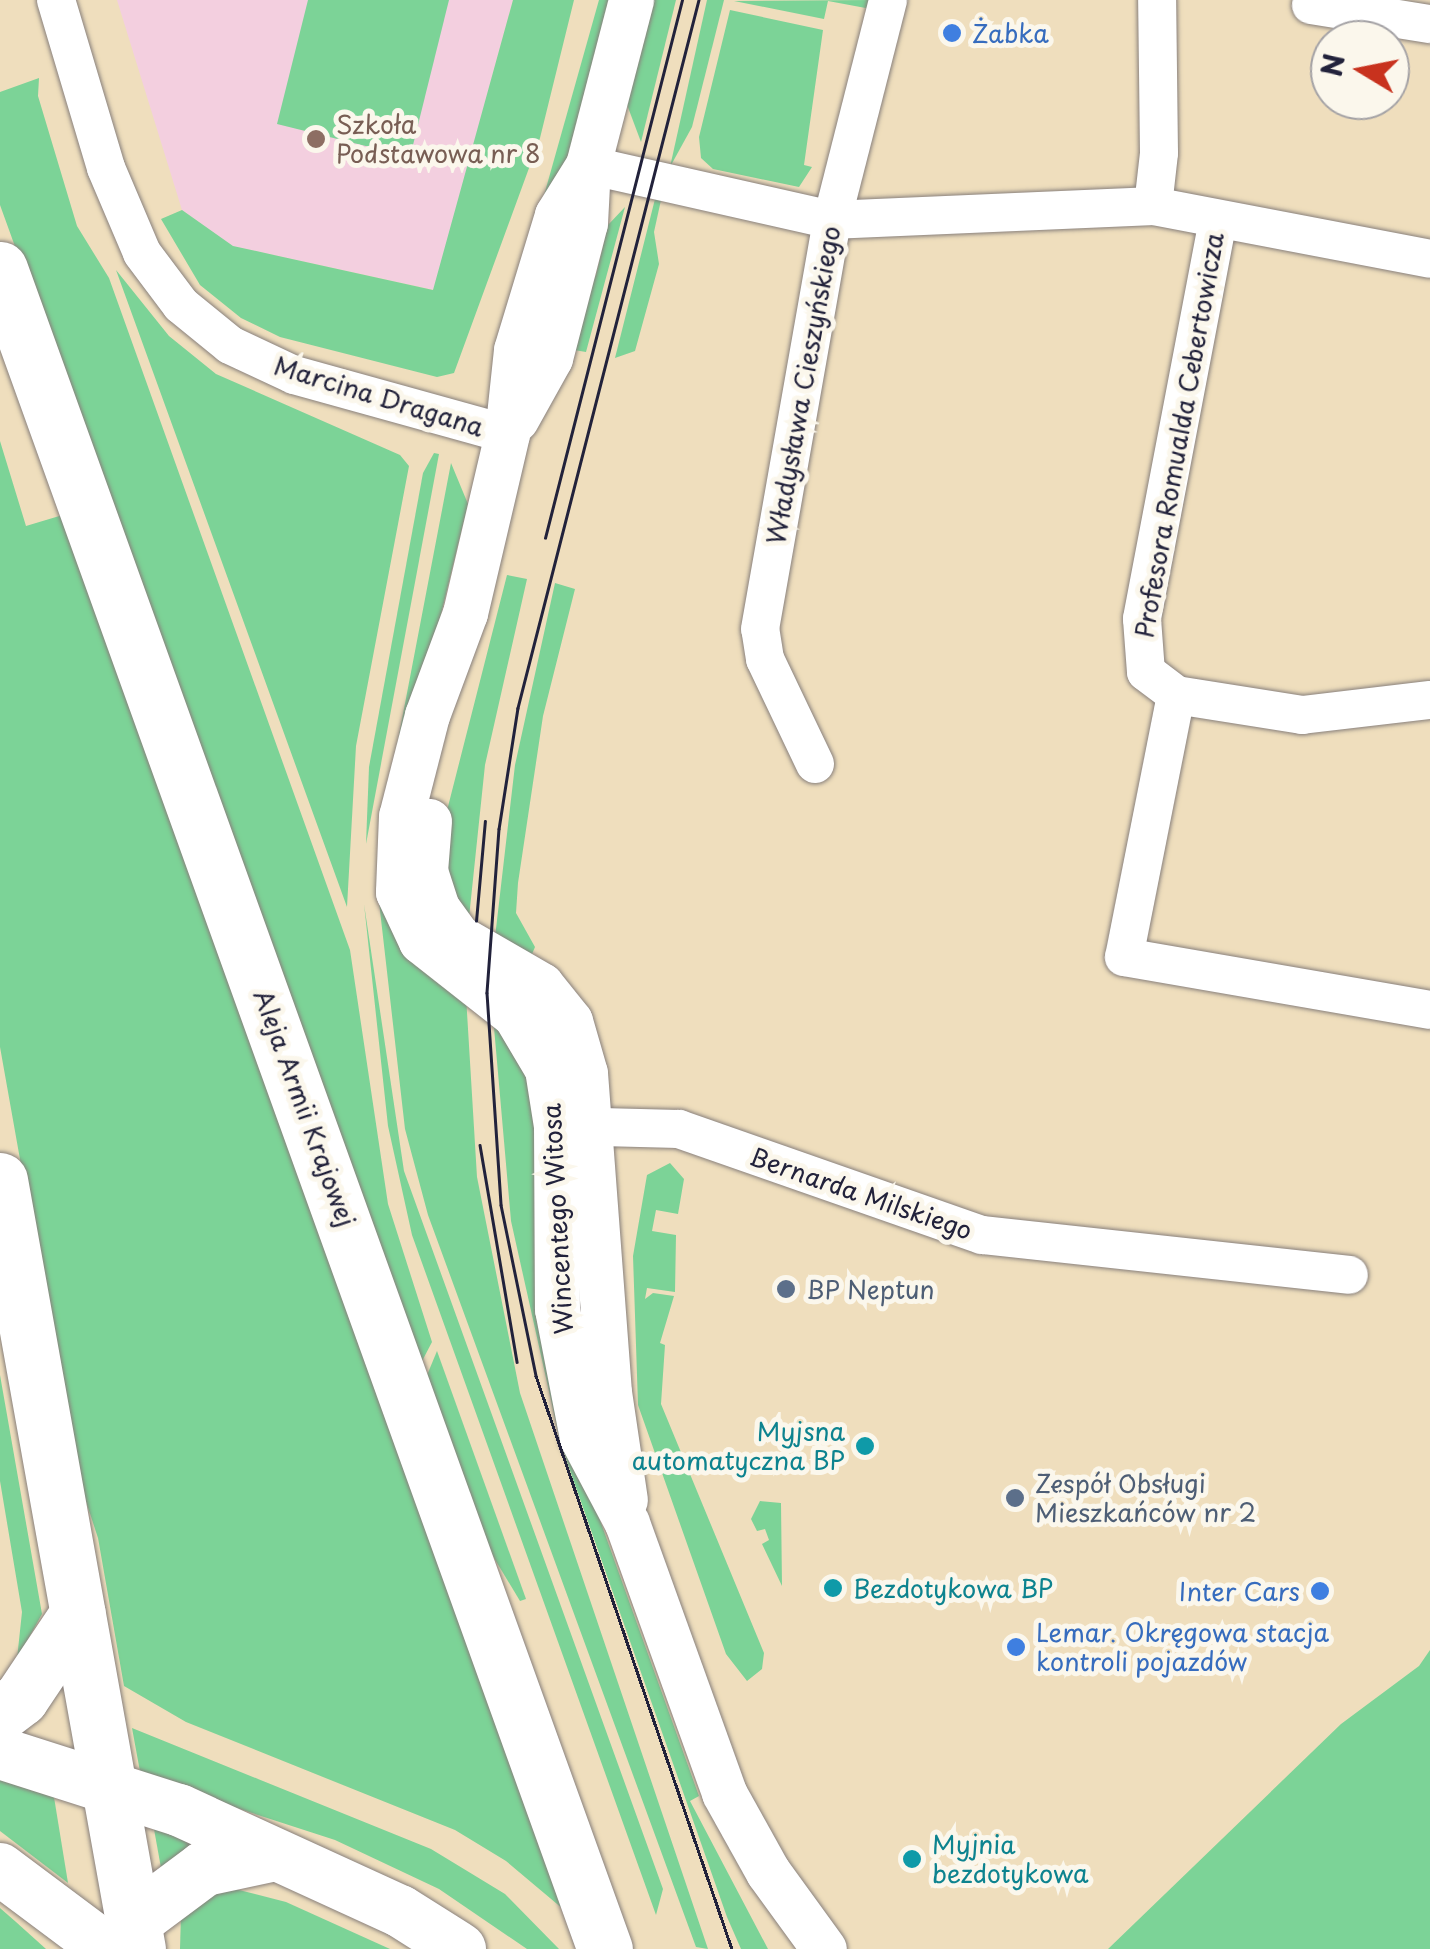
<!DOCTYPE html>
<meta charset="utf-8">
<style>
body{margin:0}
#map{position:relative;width:1430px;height:1949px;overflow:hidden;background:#efdebd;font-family:"Playpen Sans",sans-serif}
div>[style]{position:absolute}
.built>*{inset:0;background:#f3cfdf}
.green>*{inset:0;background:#7cd397}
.roads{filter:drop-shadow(0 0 2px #88807c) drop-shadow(0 0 2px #88807c)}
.minor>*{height:38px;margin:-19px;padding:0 19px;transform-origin:19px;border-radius:19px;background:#fff}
.tertiary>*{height:45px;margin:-22.5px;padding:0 22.5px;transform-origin:22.5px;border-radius:22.5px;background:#fff}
.secondary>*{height:52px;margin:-26px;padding:0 26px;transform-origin:26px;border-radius:26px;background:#fff}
.primary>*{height:55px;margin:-27.5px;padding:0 27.5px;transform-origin:27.5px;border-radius:27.5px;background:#fff}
.tram>*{height:2.5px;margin:-1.25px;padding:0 1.25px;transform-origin:1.25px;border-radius:1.25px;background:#22223b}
.dots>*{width:28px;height:28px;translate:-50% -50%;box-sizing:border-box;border:5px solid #fbf7ec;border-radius:50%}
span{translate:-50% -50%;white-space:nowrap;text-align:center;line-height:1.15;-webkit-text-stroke:10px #fbf7ec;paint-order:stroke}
.shop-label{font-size:25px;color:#366cbe}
.left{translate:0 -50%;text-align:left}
.right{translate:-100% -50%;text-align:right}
.education-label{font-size:25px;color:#785e54}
.street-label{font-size:25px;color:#22223b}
.service-label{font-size:25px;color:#4e5e75}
.culture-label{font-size:25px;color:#0d838f}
.north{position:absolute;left:1310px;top:20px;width:100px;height:100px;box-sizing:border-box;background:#fbf7ec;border:2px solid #a4a2a5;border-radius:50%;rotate:280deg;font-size:28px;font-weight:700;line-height:40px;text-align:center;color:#22223b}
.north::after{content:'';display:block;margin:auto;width:35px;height:45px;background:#c8321e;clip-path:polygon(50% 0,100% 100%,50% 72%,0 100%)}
</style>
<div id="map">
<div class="built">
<i style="clip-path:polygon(117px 0,513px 0,434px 290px,232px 246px,182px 210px)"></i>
</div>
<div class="green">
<i style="clip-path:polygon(308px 0,449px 0,410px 157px,277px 124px)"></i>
<i style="clip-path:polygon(513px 0,574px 0,540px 138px,454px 373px,437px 377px,280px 337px,241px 318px,200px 285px,161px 219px,182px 210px,233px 246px,433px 290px)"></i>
<i style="clip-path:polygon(599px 0,611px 0,572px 146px,532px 238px)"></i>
<i style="clip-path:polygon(649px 0,676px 0,641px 142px,626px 102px)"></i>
<i style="clip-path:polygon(707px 0,724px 0,692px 127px,670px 167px)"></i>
<i style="clip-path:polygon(872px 0,871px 9px,828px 1px,824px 19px,734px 1px)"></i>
<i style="clip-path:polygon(730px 10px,823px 30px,804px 165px,812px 167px,799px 187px,713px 169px,701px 158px,699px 137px)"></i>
<i style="clip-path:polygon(39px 78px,38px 96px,77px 226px,109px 278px,350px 950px,388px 1204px,432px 1342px,420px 1365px,0 205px,0 92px)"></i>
<i style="clip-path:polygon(655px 199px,661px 200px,654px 232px,659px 264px,635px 351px,615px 358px)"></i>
<i style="clip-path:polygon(625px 207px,586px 352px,562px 348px,596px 275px,608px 225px)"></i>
<i style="clip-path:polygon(116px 270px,169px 336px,216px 374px,400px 455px,409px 466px,356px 746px,347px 907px)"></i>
<i style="clip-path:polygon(0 441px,26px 526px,66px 514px,563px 1909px,506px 1861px,455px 1830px,186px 1722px,124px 1686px,98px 1538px,75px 1468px,0 1047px)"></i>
<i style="clip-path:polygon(434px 453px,439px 454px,366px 844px,369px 767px,423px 473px)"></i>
<i style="clip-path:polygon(451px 463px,468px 504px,387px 835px,466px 996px,477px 1177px,520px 1393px,708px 1949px,696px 1947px,428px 1215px,405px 1129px,378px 893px,381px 829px)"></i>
<i style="clip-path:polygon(507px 575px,527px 579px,485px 765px,468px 927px,439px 877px,440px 838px)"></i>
<i style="clip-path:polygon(555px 583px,575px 589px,543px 716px,518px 883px,516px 913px,535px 947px,529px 961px,494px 946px,515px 765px)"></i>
<i style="clip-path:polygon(364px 904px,404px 1171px,663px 1889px,656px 1915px,412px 1235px,388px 1126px)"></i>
<i style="clip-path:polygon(493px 1016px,529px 1075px,573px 1445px,699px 1796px,690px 1801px,768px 1949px,741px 1949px,727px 1917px,561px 1445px,511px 1221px)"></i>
<i style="clip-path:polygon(670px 1163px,684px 1179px,678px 1214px,656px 1210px,652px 1231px,676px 1235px,675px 1292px,647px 1288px,645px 1299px,653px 1293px,674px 1296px,660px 1343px,665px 1345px,661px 1404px,764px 1653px,762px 1669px,747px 1681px,726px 1654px,638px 1405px,633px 1256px,647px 1175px)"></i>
<i style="clip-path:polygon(437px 1351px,526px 1599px,520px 1601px,482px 1538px,425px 1380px)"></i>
<i style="clip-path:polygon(0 1375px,42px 1614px,17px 1659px,22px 1612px,0 1481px)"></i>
<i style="clip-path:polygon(760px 1501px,781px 1503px,782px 1586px,762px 1544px,769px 1540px,765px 1529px,757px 1531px,751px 1519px)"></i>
<i style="clip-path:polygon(1430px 1650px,1430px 1949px,1108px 1949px,1341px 1724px,1419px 1666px)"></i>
<i style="clip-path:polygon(132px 1728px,431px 1849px,505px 1894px,559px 1949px,527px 1949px,439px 1889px,335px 1840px,141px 1777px)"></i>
<i style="clip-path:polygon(0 1773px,53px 1791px,68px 1883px,0 1831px)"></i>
<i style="clip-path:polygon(154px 1829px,200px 1841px,161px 1868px)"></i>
<i style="clip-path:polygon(231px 1888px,286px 1902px,390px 1949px,180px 1949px,181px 1914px,198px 1896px)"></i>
<i style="clip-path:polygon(0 1908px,16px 1922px,46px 1949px,0 1949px)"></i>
</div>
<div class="roads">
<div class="minor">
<i style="left:56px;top:0;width:175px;rotate:73.4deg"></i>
<i style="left:106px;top:168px;width:92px;rotate:67deg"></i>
<i style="left:142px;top:253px;width:65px;rotate:53.1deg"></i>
<i style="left:181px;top:305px;width:63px;rotate:39.2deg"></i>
<i style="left:230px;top:345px;width:71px;rotate:25.1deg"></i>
<i style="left:294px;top:375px;width:221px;rotate:15.5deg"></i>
<i style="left:1311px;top:5px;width:121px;rotate:9.1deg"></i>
<i style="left:588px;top:165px;width:250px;rotate:12.7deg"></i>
<i style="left:832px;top:220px;width:321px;rotate:-2.5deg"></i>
<i style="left:1153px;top:206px;width:282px;rotate:10.8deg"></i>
<i style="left:1153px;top:206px;width:53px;rotate:-83.5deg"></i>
<i style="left:1159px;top:153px;width:153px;rotate:-90.7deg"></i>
<i style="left:1218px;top:220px;width:406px;rotate:100.8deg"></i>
<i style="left:1142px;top:619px;width:53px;rotate:85.7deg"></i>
<i style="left:1146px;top:672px;width:38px;rotate:37deg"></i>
<i style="left:1176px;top:695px;width:128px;rotate:9deg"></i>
<i style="left:1302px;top:715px;width:129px;rotate:-6.7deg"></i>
<i style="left:1176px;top:695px;width:267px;rotate:101.2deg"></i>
<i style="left:1124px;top:957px;width:311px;rotate:9.8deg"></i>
<i style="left:815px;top:764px;width:116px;rotate:-115.5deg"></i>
<i style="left:765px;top:659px;width:30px;rotate:-99deg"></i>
<i style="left:760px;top:629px;width:415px;rotate:-80deg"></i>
<i style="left:832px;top:220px;width:227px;rotate:-75.7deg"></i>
<i style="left:562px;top:1126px;width:117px;rotate:1.5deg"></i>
<i style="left:679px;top:1129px;width:321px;rotate:19.3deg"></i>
<i style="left:982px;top:1235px;width:369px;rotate:6.2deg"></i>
</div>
<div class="tertiary">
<i style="left:588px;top:165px;width:59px;rotate:121.8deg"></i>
<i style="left:557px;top:215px;width:141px;rotate:106.9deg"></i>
<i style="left:516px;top:350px;width:84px;rotate:96.1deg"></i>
<i style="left:507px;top:434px;width:184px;rotate:103.2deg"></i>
<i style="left:465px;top:613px;width:109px;rotate:110.4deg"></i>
<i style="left:427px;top:715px;width:104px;rotate:104.4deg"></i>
<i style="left:401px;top:816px;width:76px;rotate:92.3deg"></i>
<i style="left:398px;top:892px;width:54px;rotate:64.9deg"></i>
<i style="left:421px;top:941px;width:120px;rotate:38.2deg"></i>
<i style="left:515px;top:1015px;width:63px;rotate:59.3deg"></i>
<i style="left:547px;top:1069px;width:58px;rotate:81deg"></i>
<i style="left:556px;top:1126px;width:183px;rotate:89.7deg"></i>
<i style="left:557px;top:1309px;width:131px;rotate:79deg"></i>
<i style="left:582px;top:1438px;width:96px;rotate:62.1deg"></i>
<i style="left:627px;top:1523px;width:287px;rotate:70.2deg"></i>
<i style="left:724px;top:1793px;width:90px;rotate:60.9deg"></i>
<i style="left:768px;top:1872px;width:95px;rotate:54deg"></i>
<i style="left:516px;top:419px;width:70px;rotate:-60.9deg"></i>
<i style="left:550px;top:358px;width:139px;rotate:-75.5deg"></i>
<i style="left:585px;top:223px;width:58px;rotate:-87deg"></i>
<i style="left:588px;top:165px;width:171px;rotate:-75.4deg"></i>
<i style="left:429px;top:821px;width:50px;rotate:94.6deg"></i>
<i style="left:425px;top:871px;width:39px;rotate:72deg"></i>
<i style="left:437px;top:908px;width:36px;rotate:54deg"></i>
<i style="left:458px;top:937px;width:96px;rotate:30deg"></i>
<i style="left:541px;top:985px;width:46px;rotate:51.1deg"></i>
<i style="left:570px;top:1021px;width:54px;rotate:73.9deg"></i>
<i style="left:585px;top:1073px;width:320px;rotate:85.7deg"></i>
<i style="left:609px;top:1392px;width:109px;rotate:81.6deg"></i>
</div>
<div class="secondary">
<i style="left:0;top:1753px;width:188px;rotate:17.7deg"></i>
<i style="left:179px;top:1810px;width:243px;rotate:24.6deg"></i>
<i style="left:400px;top:1911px;width:71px;rotate:32.3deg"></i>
<i style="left:0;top:1869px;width:134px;rotate:36.8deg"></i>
</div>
<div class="primary">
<i style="left:0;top:269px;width:1786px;rotate:70.2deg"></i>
<i style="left:0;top:1180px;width:781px;rotate:79.83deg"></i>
<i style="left:0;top:1714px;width:26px;rotate:-37deg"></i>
<i style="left:21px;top:1698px;width:102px;rotate:-56.2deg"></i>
<i style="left:133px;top:1921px;width:89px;rotate:-36.7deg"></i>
<i style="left:204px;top:1868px;width:67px;rotate:-12deg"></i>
</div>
</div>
<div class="tram">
<i style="left:699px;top:0;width:731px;rotate:104.34deg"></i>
<i style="left:518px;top:708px;width:122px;rotate:98.9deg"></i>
<i style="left:499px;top:829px;width:164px;rotate:94.2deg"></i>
<i style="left:487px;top:993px;width:212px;rotate:86.2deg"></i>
<i style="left:501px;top:1205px;width:175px;rotate:78.4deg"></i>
<i style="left:536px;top:1376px;width:606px;rotate:71.12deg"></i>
<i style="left:545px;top:538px;width:555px;rotate:-75.71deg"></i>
<i style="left:476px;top:921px;width:100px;rotate:-84.9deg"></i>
<i style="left:480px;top:1145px;width:220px;rotate:80.3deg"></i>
</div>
<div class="dots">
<i style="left:952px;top:33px;background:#3f7fe0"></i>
<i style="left:316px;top:139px;background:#8d6e63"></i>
<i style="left:786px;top:1289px;background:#5c6f8a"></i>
<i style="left:865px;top:1446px;background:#0f9aa8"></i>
<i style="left:1015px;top:1498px;background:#5c6f8a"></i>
<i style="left:833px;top:1588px;background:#0f9aa8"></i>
<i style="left:1320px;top:1591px;background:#3f7fe0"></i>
<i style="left:1016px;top:1647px;background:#3f7fe0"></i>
<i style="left:912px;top:1859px;background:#0f9aa8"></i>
</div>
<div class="shop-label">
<span class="left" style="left:972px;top:33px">Żabka</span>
<span class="right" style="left:1300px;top:1591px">Inter Cars</span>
<span class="left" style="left:1036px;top:1647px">Lemar. Okręgowa stacja<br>kontroli pojazdów</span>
</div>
<div class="education-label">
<span class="left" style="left:336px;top:139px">Szkoła<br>Podstawowa nr 8</span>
</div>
<div class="street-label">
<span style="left:803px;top:385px;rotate:-80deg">Władysława Cieszyńskiego</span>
<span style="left:379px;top:396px;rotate:17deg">Marcina Dragana</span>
<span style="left:1179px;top:435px;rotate:-80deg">Profesora Romualda Cebertowicza</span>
<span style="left:305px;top:1108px;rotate:70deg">Aleja Armii Krajowej</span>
<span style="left:861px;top:1193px;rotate:19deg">Bernarda Milskiego</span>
<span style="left:557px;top:1219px;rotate:-93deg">Wincentego Witosa</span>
</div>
<div class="service-label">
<span class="left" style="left:806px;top:1289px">BP Neptun</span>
<span class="left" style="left:1035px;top:1498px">Zespół Obsługi<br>Mieszkańców nr 2</span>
</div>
<div class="culture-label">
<span class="right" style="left:845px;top:1446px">Myjsna<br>automatyczna BP</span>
<span class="left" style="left:853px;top:1588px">Bezdotykowa BP</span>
<span class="left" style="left:932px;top:1859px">Myjnia<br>bezdotykowa</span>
</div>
<div class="north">N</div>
</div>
